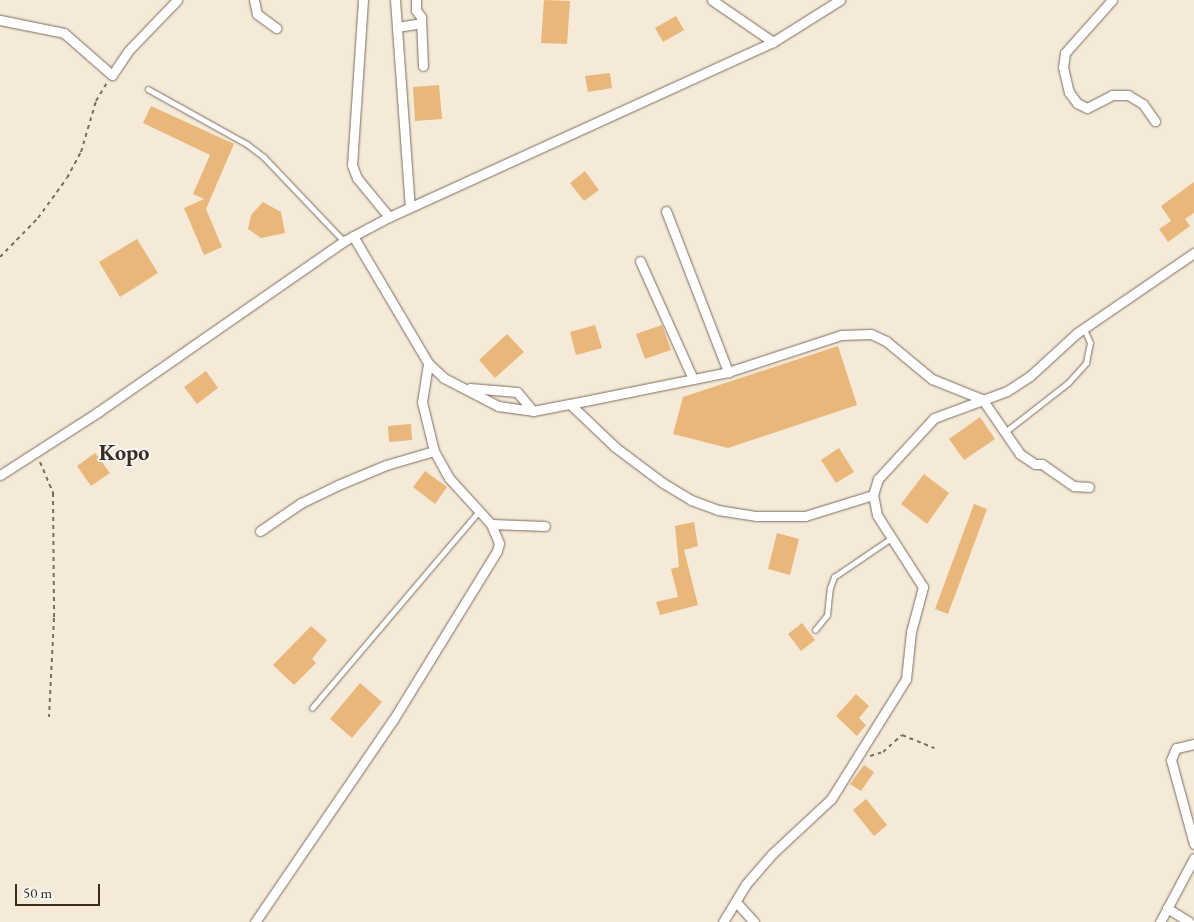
<!DOCTYPE html>
<style>
body{margin:0}
#map{position:relative;width:1194px;height:922px;overflow:hidden;background:#f5e9d8;font-family:"EB Garamond",serif}
div>[style]{position:absolute}
.building>*{inset:0;background:#e9b77a}
.path>*{height:2px;margin-top:-1px;transform-origin:0;background:repeating-linear-gradient(90deg,#7c6d5f 0 4px,transparent 0 8px)}
.roads{filter:drop-shadow(0 0 1px #7c6d5f) drop-shadow(0 0 1px #7c6d5f)}
.service>*{height:4.5px;margin:-2.25px;padding:0 2.25px;transform-origin:2.25px;border-radius:2.25px;background:#fff}
.minor>*{height:9px;margin:-4.5px;padding:0 4.5px;transform-origin:4.5px;border-radius:4.5px;background:#fff}
span{translate:-50% -50%;white-space:nowrap;text-align:center;line-height:1.15;-webkit-text-stroke:4px #f6f6f2;paint-order:stroke}
.quarter-label{font-size:22px;color:#3b2a1e;font-weight:700}
.scale{position:absolute;left:15px;top:884px;width:85px;height:22px;box-sizing:border-box;border:2px solid #3b2a1e;border-top:0;padding-left:6px;font-size:15px;line-height:18px;white-space:nowrap;color:#3b2a1e;-webkit-text-stroke:4px #f6f6f2;paint-order:stroke}
</style>
<div id="map">
<div class="building">
<i style="clip-path:polygon(544px 0,570px 1px,567px 44px,541px 43px)"></i>
<i style="clip-path:polygon(676px 16px,684px 30px,663px 42px,655px 28px)"></i>
<i style="clip-path:polygon(610px 73px,612px 88px,588px 92px,585px 76px)"></i>
<i style="clip-path:polygon(439px 85px,442px 119px,415px 121px,413px 87px)"></i>
<i style="clip-path:polygon(151px 106px,234px 144px,206px 209px,222px 247px,204px 255px,184px 208px,204px 199px,193px 194px,210px 155px,143px 123px)"></i>
<i style="clip-path:polygon(585px 171px,599px 190px,584px 201px,570px 183px)"></i>
<i style="clip-path:polygon(1194px 182px,1194px 213px,1185px 219px,1190px 226px,1168px 242px,1159px 229px,1171px 221px,1161px 206px)"></i>
<i style="clip-path:polygon(263px 202px,281px 212px,285px 233px,261px 238px,248px 229px,251px 215px)"></i>
<i style="clip-path:polygon(137px 239px,158px 273px,120px 297px,99px 262px)"></i>
<i style="clip-path:polygon(595px 325px,602px 348px,576px 355px,570px 332px)"></i>
<i style="clip-path:polygon(662px 325px,671px 350px,645px 359px,636px 334px)"></i>
<i style="clip-path:polygon(507px 334px,524px 352px,495px 378px,479px 360px)"></i>
<i style="clip-path:polygon(838px 346px,857px 405px,728px 448px,673px 434px,683px 397px)"></i>
<i style="clip-path:polygon(206px 371px,218px 388px,197px 404px,184px 387px)"></i>
<i style="clip-path:polygon(980px 417px,995px 439px,964px 460px,949px 439px)"></i>
<i style="clip-path:polygon(411px 424px,412px 440px,389px 442px,388px 426px)"></i>
<i style="clip-path:polygon(839px 448px,854px 472px,836px 483px,821px 460px)"></i>
<i style="clip-path:polygon(95px 453px,110px 473px,91px 486px,77px 466px)"></i>
<i style="clip-path:polygon(425px 471px,447px 487px,435px 504px,413px 487px)"></i>
<i style="clip-path:polygon(924px 474px,949px 493px,927px 524px,901px 504px)"></i>
<i style="clip-path:polygon(974px 504px,987px 509px,948px 614px,935px 609px)"></i>
<i style="clip-path:polygon(694px 522px,698px 546px,684px 550px,698px 605px,660px 615px,656px 602px,678px 597px,671px 569px,679px 567px,675px 526px)"></i>
<i style="clip-path:polygon(777px 533px,799px 539px,790px 575px,768px 569px)"></i>
<i style="clip-path:polygon(802px 623px,815px 640px,801px 651px,788px 634px)"></i>
<i style="clip-path:polygon(311px 626px,327px 640px,312px 659px,316px 663px,294px 685px,273px 665px)"></i>
<i style="clip-path:polygon(360px 683px,382px 702px,352px 738px,330px 719px)"></i>
<i style="clip-path:polygon(856px 694px,869px 706px,859px 718px,866px 725px,857px 736px,836px 716px)"></i>
<i style="clip-path:polygon(864px 765px,874px 772px,861px 791px,850px 784px)"></i>
<i style="clip-path:polygon(866px 799px,887px 825px,874px 836px,853px 810px)"></i>
</div>
<div class="path">
<i style="left:0;top:257px;width:54px;rotate:-45.7deg"></i>
<i style="left:38px;top:218px;width:49px;rotate:-54.1deg"></i>
<i style="left:67px;top:178px;width:30px;rotate:-62deg"></i>
<i style="left:81px;top:152px;width:53px;rotate:-73.6deg"></i>
<i style="left:96px;top:101px;width:21px;rotate:-59deg"></i>
<i style="left:40px;top:462px;width:34px;rotate:67deg"></i>
<i style="left:53px;top:493px;width:125px;rotate:89.5deg"></i>
<i style="left:54px;top:618px;width:99px;rotate:92.9deg"></i>
<i style="left:870px;top:756px;width:14px;rotate:-17deg"></i>
<i style="left:883px;top:752px;width:25px;rotate:-42deg"></i>
<i style="left:902px;top:735px;width:35px;rotate:22deg"></i>
</div>
<div class="roads">
<div class="service">
<i style="left:148px;top:89px;width:113px;rotate:29.1deg"></i>
<i style="left:247px;top:144px;width:21px;rotate:37deg"></i>
<i style="left:264px;top:157px;width:116px;rotate:46.4deg"></i>
<i style="left:1005px;top:432px;width:80px;rotate:-37.9deg"></i>
<i style="left:1068px;top:383px;width:27px;rotate:-48deg"></i>
<i style="left:1086px;top:363px;width:20px;rotate:-79deg"></i>
<i style="left:1090px;top:343px;width:15px;rotate:-113deg"></i>
<i style="left:815px;top:630px;width:19px;rotate:-51deg"></i>
<i style="left:827px;top:615px;width:27px;rotate:-84deg"></i>
<i style="left:830px;top:588px;width:12px;rotate:-70deg"></i>
<i style="left:834px;top:577px;width:68px;rotate:-34.2deg"></i>
<i style="left:312px;top:708px;width:258px;rotate:-49.7deg"></i>
</div>
<div class="minor">
<i style="left:254px;top:0;width:14px;rotate:78deg"></i>
<i style="left:257px;top:14px;width:24px;rotate:36deg"></i>
<i style="left:363px;top:0;width:165px;rotate:93.8deg"></i>
<i style="left:352px;top:165px;width:14px;rotate:69deg"></i>
<i style="left:357px;top:178px;width:50px;rotate:50.6deg"></i>
<i style="left:395px;top:0;width:208px;rotate:85.9deg"></i>
<i style="left:416px;top:0;width:10px;rotate:90deg"></i>
<i style="left:416px;top:10px;width:9px;rotate:54deg"></i>
<i style="left:421px;top:17px;width:49px;rotate:87.7deg"></i>
<i style="left:712px;top:0;width:74px;rotate:34.5deg"></i>
<i style="left:1112px;top:0;width:71px;rotate:131.6deg"></i>
<i style="left:1065px;top:53px;width:14px;rotate:98deg"></i>
<i style="left:1063px;top:67px;width:26px;rotate:77deg"></i>
<i style="left:1069px;top:92px;width:14px;rotate:54deg"></i>
<i style="left:1077px;top:103px;width:11px;rotate:27deg"></i>
<i style="left:1087px;top:108px;width:28px;rotate:-27deg"></i>
<i style="left:1112px;top:95px;width:16px"></i>
<i style="left:1128px;top:95px;width:17px;rotate:31deg"></i>
<i style="left:1143px;top:104px;width:21px;rotate:55deg"></i>
<i style="left:0;top:20px;width:65px;rotate:11.5deg"></i>
<i style="left:64px;top:33px;width:64px;rotate:41.2deg"></i>
<i style="left:112px;top:75px;width:29px;rotate:-56deg"></i>
<i style="left:128px;top:51px;width:71px;rotate:-46.1deg"></i>
<i style="left:397px;top:27px;width:24px;rotate:-9deg"></i>
<i style="left:666px;top:211px;width:173px;rotate:68.9deg"></i>
<i style="left:353px;top:236px;width:147px;rotate:59.4deg"></i>
<i style="left:428px;top:363px;width:22px;rotate:43deg"></i>
<i style="left:444px;top:378px;width:61px;rotate:27.4deg"></i>
<i style="left:498px;top:406px;width:35px;rotate:8deg"></i>
<i style="left:533px;top:411px;width:38px;rotate:-11deg"></i>
<i style="left:570px;top:404px;width:161px;rotate:-11.4deg"></i>
<i style="left:728px;top:372px;width:119px;rotate:-18.1deg"></i>
<i style="left:841px;top:335px;width:30px;rotate:-2deg"></i>
<i style="left:871px;top:334px;width:17px;rotate:25deg"></i>
<i style="left:886px;top:341px;width:60px;rotate:39.6deg"></i>
<i style="left:932px;top:379px;width:54px;rotate:21.8deg"></i>
<i style="left:982px;top:399px;width:67px;rotate:55.4deg"></i>
<i style="left:1020px;top:454px;width:18px;rotate:34deg"></i>
<i style="left:1035px;top:464px;width:7px"></i>
<i style="left:1042px;top:464px;width:39px;rotate:35deg"></i>
<i style="left:1074px;top:486px;width:15px;rotate:4deg"></i>
<i style="left:640px;top:261px;width:129px;rotate:65.8deg"></i>
<i style="left:470px;top:388px;width:47px;rotate:4.9deg"></i>
<i style="left:517px;top:392px;width:25px;rotate:50deg"></i>
<i style="left:570px;top:404px;width:62px;rotate:43.7deg"></i>
<i style="left:615px;top:447px;width:60px;rotate:36.9deg"></i>
<i style="left:663px;top:483px;width:33px;rotate:31deg"></i>
<i style="left:691px;top:500px;width:29px;rotate:20deg"></i>
<i style="left:718px;top:510px;width:39px;rotate:9deg"></i>
<i style="left:757px;top:516px;width:48px"></i>
<i style="left:805px;top:516px;width:71px;rotate:-17.2deg"></i>
<i style="left:0;top:475px;width:117px;rotate:-32.7deg"></i>
<i style="left:98px;top:412px;width:300px;rotate:-34.8deg"></i>
<i style="left:344px;top:241px;width:51px;rotate:-28.1deg"></i>
<i style="left:389px;top:217px;width:422px;rotate:-24.5deg"></i>
<i style="left:773px;top:42px;width:79px;rotate:-32.1deg"></i>
<i style="left:491px;top:524px;width:54px;rotate:2.1deg"></i>
<i style="left:260px;top:531px;width:50px;rotate:-34.3deg"></i>
<i style="left:301px;top:503px;width:41px;rotate:-25.9deg"></i>
<i style="left:338px;top:485px;width:52px;rotate:-22.6deg"></i>
<i style="left:386px;top:465px;width:50px;rotate:-16.3deg"></i>
<i style="left:1194px;top:744px;width:18px;rotate:167deg"></i>
<i style="left:1176px;top:748px;width:13px;rotate:113deg"></i>
<i style="left:1171px;top:760px;width:87px;rotate:74.7deg"></i>
<i style="left:736px;top:902px;width:27px;rotate:48deg"></i>
<i style="left:1167px;top:908px;width:26px;rotate:32deg"></i>
<i style="left:255px;top:922px;width:245px;rotate:-55.7deg"></i>
<i style="left:393px;top:720px;width:198px;rotate:-58.4deg"></i>
<i style="left:497px;top:551px;width:8px;rotate:-76deg"></i>
<i style="left:499px;top:543px;width:21px;rotate:-113deg"></i>
<i style="left:491px;top:524px;width:62px;rotate:-132.4deg"></i>
<i style="left:449px;top:478px;width:31px;rotate:-119deg"></i>
<i style="left:434px;top:451px;width:50px;rotate:-103.8deg"></i>
<i style="left:422px;top:402px;width:39px;rotate:-81deg"></i>
<i style="left:723px;top:922px;width:44px;rotate:-58.8deg"></i>
<i style="left:746px;top:884px;width:40px;rotate:-49deg"></i>
<i style="left:772px;top:854px;width:81px;rotate:-43deg"></i>
<i style="left:831px;top:799px;width:142px;rotate:-58deg"></i>
<i style="left:906px;top:679px;width:47px;rotate:-83.9deg"></i>
<i style="left:911px;top:632px;width:47px;rotate:-75.1deg"></i>
<i style="left:923px;top:587px;width:85px;rotate:-122.6deg"></i>
<i style="left:877px;top:515px;width:20px;rotate:-101deg"></i>
<i style="left:873px;top:495px;width:17px;rotate:-73deg"></i>
<i style="left:878px;top:479px;width:83px;rotate:-47.4deg"></i>
<i style="left:934px;top:418px;width:78px;rotate:-20.3deg"></i>
<i style="left:1007px;top:391px;width:27px;rotate:-33deg"></i>
<i style="left:1030px;top:376px;width:64px;rotate:-42.5deg"></i>
<i style="left:1077px;top:333px;width:142px;rotate:-34.4deg"></i>
<i style="left:1160px;top:922px;width:72px;rotate:-62deg"></i>
</div>
</div>
<div class="quarter-label">
<span style="left:124px;top:453px">Kopo</span>
</div>
<div class="scale">50 m</div>
</div>
